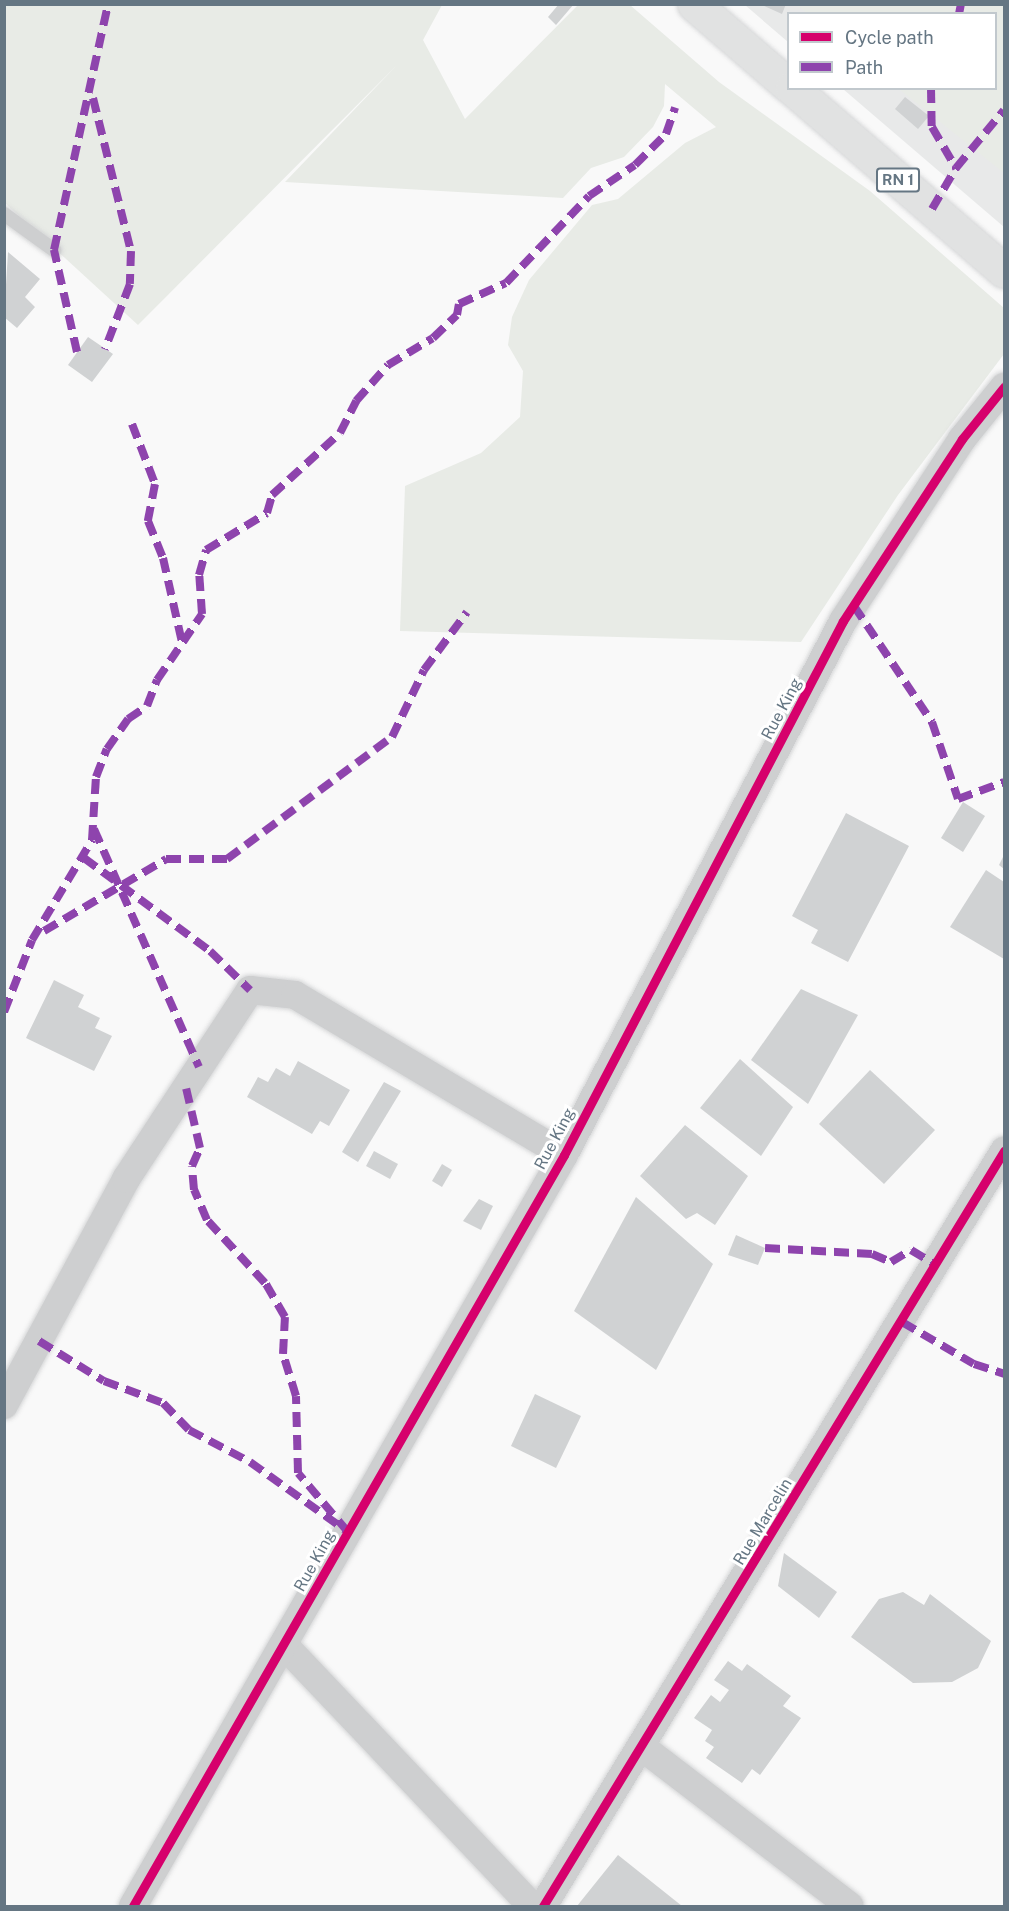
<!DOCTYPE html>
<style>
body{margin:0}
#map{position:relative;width:1009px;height:1911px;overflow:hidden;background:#f9f9f9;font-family:"Public Sans",sans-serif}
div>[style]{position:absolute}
.built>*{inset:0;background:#e8e9e9}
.green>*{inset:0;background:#e8ebe6}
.building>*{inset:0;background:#d0d2d3}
.roads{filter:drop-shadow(0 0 2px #d5d6d7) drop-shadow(0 0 2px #d5d6d7)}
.service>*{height:14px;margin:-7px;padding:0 7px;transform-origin:7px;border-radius:7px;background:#cecfd0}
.minor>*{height:28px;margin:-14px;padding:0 14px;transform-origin:14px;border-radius:14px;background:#cecfd0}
.primary>*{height:33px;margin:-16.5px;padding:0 16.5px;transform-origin:16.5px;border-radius:16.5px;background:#e1e2e2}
.quiet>*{height:8px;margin-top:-4px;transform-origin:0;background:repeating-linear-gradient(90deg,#8e44ad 0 15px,transparent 0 23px)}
.cycleway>*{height:9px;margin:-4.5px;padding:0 4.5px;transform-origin:4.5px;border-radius:4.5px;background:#d6006c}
span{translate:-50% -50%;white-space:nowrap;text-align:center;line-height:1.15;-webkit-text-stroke:6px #fff;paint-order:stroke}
.shield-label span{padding:2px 4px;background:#fff;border:2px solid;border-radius:4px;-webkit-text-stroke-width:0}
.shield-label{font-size:15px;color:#657683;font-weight:700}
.street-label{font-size:16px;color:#657683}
.frame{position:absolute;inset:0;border:6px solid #657683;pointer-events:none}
.legend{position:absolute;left:787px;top:12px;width:210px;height:78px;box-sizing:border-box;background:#fff;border:2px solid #c1c8cd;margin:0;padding:8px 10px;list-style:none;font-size:18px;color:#657683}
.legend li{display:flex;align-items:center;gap:12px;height:30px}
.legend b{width:30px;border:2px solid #c1c8cd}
</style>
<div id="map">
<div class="built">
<i style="clip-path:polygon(745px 5px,1004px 5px,1004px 227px,843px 89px,996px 88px,996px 14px,788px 14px,788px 42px)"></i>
</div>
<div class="green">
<i style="clip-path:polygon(4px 5px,442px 5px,423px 40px,465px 119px,578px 5px,630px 5px,719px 82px,870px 191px,1004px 308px,1004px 354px,898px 495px,801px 642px,400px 631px,405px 486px,481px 453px,520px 417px,523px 371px,508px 345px,512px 317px,529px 280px,592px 205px,618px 199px,685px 143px,716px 127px,665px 84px,664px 106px,653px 127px,624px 157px,591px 168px,563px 198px,285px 182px,397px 65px,138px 325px,5px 203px)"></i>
<i style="clip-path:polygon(797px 5px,1004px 5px,1004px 173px,899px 89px,996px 88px,996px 14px,808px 14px)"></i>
</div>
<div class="building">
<i style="clip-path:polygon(559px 4px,574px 4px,556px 25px,548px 17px)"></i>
<i style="clip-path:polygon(760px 4px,786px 4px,782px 14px)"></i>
<i style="clip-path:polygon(905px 97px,929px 116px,918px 129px,895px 109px)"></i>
<i style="clip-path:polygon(8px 252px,40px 279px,25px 297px,35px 307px,17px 328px,4px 317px)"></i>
<i style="clip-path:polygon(88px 337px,113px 354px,92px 382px,68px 365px)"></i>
<i style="clip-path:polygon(963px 802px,985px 816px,963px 852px,941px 838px)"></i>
<i style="clip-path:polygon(846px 813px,909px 846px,848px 962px,811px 943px,818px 930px,792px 916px)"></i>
<i style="clip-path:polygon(1004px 855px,1004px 869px,999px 865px)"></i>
<i style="clip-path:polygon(986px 870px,1004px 882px,1004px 959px,950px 927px)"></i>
<i style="clip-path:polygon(54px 980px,84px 995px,78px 1007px,100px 1018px,95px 1028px,112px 1036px,94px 1071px,26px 1038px)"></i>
<i style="clip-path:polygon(801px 989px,858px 1015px,808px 1104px,751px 1060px)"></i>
<i style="clip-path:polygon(740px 1059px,793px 1107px,761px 1156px,700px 1108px)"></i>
<i style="clip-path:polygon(298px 1061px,350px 1090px,329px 1126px,320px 1121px,312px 1134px,247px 1097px,258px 1077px,268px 1082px,276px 1068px,290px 1076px)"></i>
<i style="clip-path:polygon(870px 1070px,935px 1130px,884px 1184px,819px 1124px)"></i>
<i style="clip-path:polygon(384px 1082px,401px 1091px,358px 1162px,342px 1152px)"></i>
<i style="clip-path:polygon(685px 1125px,748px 1176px,715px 1225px,697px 1213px,686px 1219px,640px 1176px)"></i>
<i style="clip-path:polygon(374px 1151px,398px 1164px,390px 1179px,366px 1166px)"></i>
<i style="clip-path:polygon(442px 1164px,452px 1170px,442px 1187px,432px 1181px)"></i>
<i style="clip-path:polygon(636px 1197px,713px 1264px,656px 1370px,574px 1311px)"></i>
<i style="clip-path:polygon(479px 1199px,493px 1206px,481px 1230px,463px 1221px)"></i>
<i style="clip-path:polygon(736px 1235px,765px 1248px,758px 1265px,728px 1255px)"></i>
<i style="clip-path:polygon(535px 1394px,581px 1416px,556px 1468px,511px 1446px)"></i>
<i style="clip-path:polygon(784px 1553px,837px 1592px,819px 1618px,778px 1586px)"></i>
<i style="clip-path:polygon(903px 1592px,924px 1605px,930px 1594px,991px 1641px,978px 1668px,952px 1682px,913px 1683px,851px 1637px,879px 1599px)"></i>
<i style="clip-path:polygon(728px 1661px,742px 1671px,747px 1664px,791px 1696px,783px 1706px,801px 1718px,760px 1775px,752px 1769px,742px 1783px,706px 1758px,714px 1747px,705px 1741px,712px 1730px,694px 1718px,711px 1695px,720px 1702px,729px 1690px,714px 1680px)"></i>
<i style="clip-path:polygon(618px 1855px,682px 1906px,577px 1906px)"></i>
</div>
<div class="roads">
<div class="service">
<i style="left:4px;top:214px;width:62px;rotate:35.8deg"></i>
</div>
<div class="minor">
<i style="left:4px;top:1405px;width:257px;rotate:-61.6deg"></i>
<i style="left:126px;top:1179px;width:226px;rotate:-56.7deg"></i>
<i style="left:250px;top:990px;width:45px;rotate:6.3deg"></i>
<i style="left:295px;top:995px;width:313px;rotate:30.7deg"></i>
<i style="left:285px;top:1646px;width:359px;rotate:46.5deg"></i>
<i style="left:643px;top:1748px;width:260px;rotate:37.4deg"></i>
<i style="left:133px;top:1906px;width:866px;rotate:-60.15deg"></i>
<i style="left:564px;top:1155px;width:602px;rotate:-62.41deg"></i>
<i style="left:843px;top:621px;width:217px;rotate:-56.8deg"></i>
<i style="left:962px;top:439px;width:67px;rotate:-51.1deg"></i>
<i style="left:543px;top:1906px;width:885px;rotate:-58.59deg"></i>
</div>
<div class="primary">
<i style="left:694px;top:4px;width:124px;rotate:40.8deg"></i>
<i style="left:792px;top:88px;width:280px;rotate:40.8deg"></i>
</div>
</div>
<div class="quiet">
<i style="left:959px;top:14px;width:10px;rotate:-79deg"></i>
<i style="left:931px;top:88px;width:39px;rotate:89deg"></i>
<i style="left:932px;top:127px;width:48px;rotate:59.7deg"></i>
<i style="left:93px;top:98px;width:158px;rotate:76.1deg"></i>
<i style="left:131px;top:251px;width:33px;rotate:92deg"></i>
<i style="left:130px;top:284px;width:70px;rotate:111deg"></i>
<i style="left:932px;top:209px;width:48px;rotate:-59.7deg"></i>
<i style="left:956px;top:168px;width:75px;rotate:-50.4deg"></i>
<i style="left:77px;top:352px;width:105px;rotate:-102.7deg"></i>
<i style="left:54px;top:250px;width:252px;rotate:-77.6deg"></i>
<i style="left:132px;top:424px;width:64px;rotate:69deg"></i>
<i style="left:155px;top:484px;width:38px;rotate:101deg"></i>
<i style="left:148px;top:521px;width:40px;rotate:68deg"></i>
<i style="left:163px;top:558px;width:86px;rotate:77.3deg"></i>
<i style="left:854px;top:606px;width:140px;rotate:56.1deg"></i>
<i style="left:932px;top:722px;width:81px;rotate:71.3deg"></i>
<i style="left:958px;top:799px;width:49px;rotate:-20.3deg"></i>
<i style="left:94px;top:829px;width:260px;rotate:66.2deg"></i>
<i style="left:84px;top:858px;width:157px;rotate:36.4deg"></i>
<i style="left:210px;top:951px;width:56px;rotate:44.3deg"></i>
<i style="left:44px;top:931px;width:142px;rotate:-30.5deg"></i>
<i style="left:166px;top:859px;width:61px"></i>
<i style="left:227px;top:859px;width:205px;rotate:-36.5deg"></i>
<i style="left:392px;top:737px;width:74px;rotate:-64.5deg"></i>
<i style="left:424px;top:670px;width:72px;rotate:-53.4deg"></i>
<i style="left:4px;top:1012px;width:77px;rotate:-68.7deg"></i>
<i style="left:32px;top:940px;width:117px;rotate:-59deg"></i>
<i style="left:92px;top:840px;width:63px;rotate:-86.4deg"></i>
<i style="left:96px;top:777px;width:30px;rotate:-69deg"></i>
<i style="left:107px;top:749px;width:37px;rotate:-55deg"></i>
<i style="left:128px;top:719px;width:23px;rotate:-34deg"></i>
<i style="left:147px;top:706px;width:28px;rotate:-69deg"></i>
<i style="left:157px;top:680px;width:80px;rotate:-55.7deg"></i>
<i style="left:202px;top:614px;width:39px;rotate:-94deg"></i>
<i style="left:199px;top:575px;width:26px;rotate:-74deg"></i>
<i style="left:206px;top:550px;width:71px;rotate:-31.2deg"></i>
<i style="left:267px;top:513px;width:19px;rotate:-74deg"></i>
<i style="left:272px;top:495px;width:92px;rotate:-42.4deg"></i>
<i style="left:340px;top:433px;width:36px;rotate:-63deg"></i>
<i style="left:356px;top:401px;width:48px;rotate:-48.4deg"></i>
<i style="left:388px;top:365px;width:52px;rotate:-31deg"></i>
<i style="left:433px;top:338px;width:33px;rotate:-44deg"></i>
<i style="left:457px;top:315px;width:11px;rotate:-80deg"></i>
<i style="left:459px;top:304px;width:51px;rotate:-24.1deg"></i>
<i style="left:506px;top:283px;width:120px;rotate:-46.3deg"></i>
<i style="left:589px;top:196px;width:55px;rotate:-34deg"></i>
<i style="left:635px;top:165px;width:44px;rotate:-45deg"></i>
<i style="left:666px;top:134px;width:28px;rotate:-71deg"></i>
<i style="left:765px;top:1248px;width:107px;rotate:3.2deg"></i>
<i style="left:872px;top:1254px;width:21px;rotate:23deg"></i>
<i style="left:891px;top:1262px;width:23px;rotate:-31deg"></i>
<i style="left:911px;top:1250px;width:29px;rotate:31deg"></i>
<i style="left:902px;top:1322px;width:83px;rotate:30.3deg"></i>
<i style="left:974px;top:1364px;width:32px;rotate:18deg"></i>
<i style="left:39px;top:1341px;width:76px;rotate:31.6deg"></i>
<i style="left:104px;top:1381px;width:63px;rotate:20.4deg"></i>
<i style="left:163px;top:1403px;width:37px;rotate:46deg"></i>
<i style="left:189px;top:1430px;width:69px;rotate:27.7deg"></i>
<i style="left:250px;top:1462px;width:120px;rotate:35.5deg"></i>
<i style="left:348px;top:1532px;width:77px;rotate:-130.3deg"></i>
<i style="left:298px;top:1473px;width:77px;rotate:-91.5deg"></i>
<i style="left:296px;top:1396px;width:44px;rotate:-107.2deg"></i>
<i style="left:283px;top:1354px;width:37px;rotate:-87deg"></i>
<i style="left:285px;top:1317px;width:39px;rotate:-120deg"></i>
<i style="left:265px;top:1283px;width:86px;rotate:-132.6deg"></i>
<i style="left:207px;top:1220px;width:33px;rotate:-113deg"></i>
<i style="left:194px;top:1190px;width:24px;rotate:-95deg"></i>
<i style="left:192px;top:1166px;width:20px;rotate:-66deg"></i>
<i style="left:200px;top:1148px;width:62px;rotate:-103.1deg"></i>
</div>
<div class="cycleway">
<i style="left:133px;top:1906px;width:866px;rotate:-60.15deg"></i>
<i style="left:564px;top:1155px;width:602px;rotate:-62.41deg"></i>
<i style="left:843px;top:621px;width:217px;rotate:-56.8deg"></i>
<i style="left:962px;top:439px;width:67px;rotate:-51.1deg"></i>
<i style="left:543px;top:1906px;width:885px;rotate:-58.59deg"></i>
</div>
<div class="shield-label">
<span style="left:898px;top:180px">RN 1</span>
</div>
<div class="street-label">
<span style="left:782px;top:709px;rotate:-62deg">Rue King</span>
<span style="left:555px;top:1139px;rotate:-62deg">Rue King</span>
<span style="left:763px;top:1522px;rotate:-59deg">Rue Marcelin</span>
<span style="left:315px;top:1561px;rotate:-61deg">Rue King</span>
</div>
<div class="frame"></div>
<ul class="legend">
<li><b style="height:8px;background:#d6006c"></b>Cycle path</li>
<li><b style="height:8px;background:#8e44ad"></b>Path</li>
</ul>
</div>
